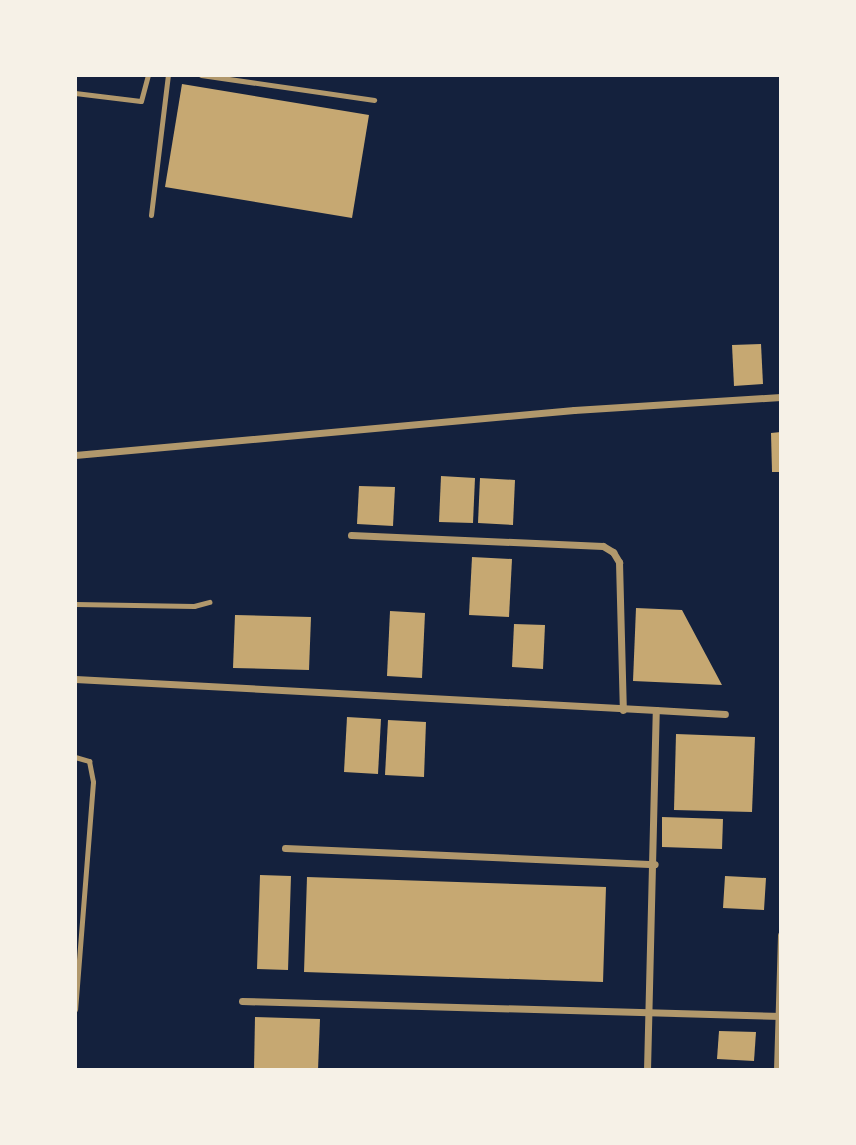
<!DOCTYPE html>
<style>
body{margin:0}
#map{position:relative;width:856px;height:1145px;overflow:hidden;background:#14213d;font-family:"Fira Sans Condensed",sans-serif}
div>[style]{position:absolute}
.building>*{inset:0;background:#c6a872}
.service>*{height:5px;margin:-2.5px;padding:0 2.5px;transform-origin:2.5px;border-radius:2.5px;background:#b1986c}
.minor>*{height:7px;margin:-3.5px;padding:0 3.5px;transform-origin:3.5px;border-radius:3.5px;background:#b1986c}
span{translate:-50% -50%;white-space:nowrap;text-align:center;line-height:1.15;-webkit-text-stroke:7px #f6f1e7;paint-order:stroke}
.frame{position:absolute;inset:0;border:77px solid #f6f1e7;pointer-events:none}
</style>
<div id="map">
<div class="building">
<i style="clip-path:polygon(182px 84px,369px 115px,352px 218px,165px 187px)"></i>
<i style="clip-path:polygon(761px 344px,763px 384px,734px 386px,732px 345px)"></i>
<i style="clip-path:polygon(781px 432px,781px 472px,772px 472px,771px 433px)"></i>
<i style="clip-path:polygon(441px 476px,475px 478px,473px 523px,439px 522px)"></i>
<i style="clip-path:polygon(480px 478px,515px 480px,513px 525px,478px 523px)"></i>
<i style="clip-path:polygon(359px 486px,395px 487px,393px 526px,357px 524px)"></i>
<i style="clip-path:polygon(472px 557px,512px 559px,509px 617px,469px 615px)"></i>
<i style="clip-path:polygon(636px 608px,682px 610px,722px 685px,633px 681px)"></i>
<i style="clip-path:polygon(390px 611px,425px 613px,422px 678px,387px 676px)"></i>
<i style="clip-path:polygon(235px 615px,311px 617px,309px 670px,233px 668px)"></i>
<i style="clip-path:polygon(514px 624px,545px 625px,543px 669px,512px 667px)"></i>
<i style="clip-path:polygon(347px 717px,381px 719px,378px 774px,344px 772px)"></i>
<i style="clip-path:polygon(388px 720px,426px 722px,424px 777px,385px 775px)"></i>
<i style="clip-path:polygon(676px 734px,755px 737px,752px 812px,674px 810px)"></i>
<i style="clip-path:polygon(662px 817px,723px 819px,722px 849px,662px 847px)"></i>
<i style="clip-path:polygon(260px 875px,291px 876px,288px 970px,257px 969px)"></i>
<i style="clip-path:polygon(725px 876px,766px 878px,764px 910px,723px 908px)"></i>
<i style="clip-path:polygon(307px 877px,606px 887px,603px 982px,304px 972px)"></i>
<i style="clip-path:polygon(255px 1017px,320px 1019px,318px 1070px,254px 1070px)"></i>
<i style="clip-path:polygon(719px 1031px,756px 1032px,754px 1061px,717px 1059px)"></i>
</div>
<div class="service">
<i style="left:201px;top:75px;width:175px;rotate:8.2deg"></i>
<i style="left:75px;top:93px;width:66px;rotate:6.9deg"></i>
<i style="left:141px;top:101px;width:27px;rotate:-75deg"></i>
<i style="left:151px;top:215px;width:141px;rotate:-83.1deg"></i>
<i style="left:75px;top:604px;width:119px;rotate:1deg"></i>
<i style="left:194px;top:606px;width:16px;rotate:-15deg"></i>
<i style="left:75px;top:757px;width:15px;rotate:16deg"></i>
<i style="left:89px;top:761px;width:21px;rotate:79deg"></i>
<i style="left:93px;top:782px;width:228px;rotate:94.5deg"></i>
</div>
<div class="minor">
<i style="left:75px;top:455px;width:501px;rotate:-5.15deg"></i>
<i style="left:574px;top:410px;width:207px;rotate:-3.6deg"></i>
<i style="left:351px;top:535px;width:252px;rotate:2.5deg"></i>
<i style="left:603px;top:546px;width:12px;rotate:31deg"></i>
<i style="left:613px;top:552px;width:12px;rotate:59deg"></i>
<i style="left:619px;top:562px;width:148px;rotate:88.5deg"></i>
<i style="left:75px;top:679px;width:582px;rotate:3.05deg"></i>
<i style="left:285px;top:848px;width:370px;rotate:2.5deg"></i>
<i style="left:242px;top:1001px;width:539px;rotate:1.59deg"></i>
<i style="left:647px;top:1070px;width:360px;rotate:-88.6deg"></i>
<i style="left:656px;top:710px;width:69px;rotate:3.3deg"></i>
<i style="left:777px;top:1070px;width:135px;rotate:-88.3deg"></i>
</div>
<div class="frame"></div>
</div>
